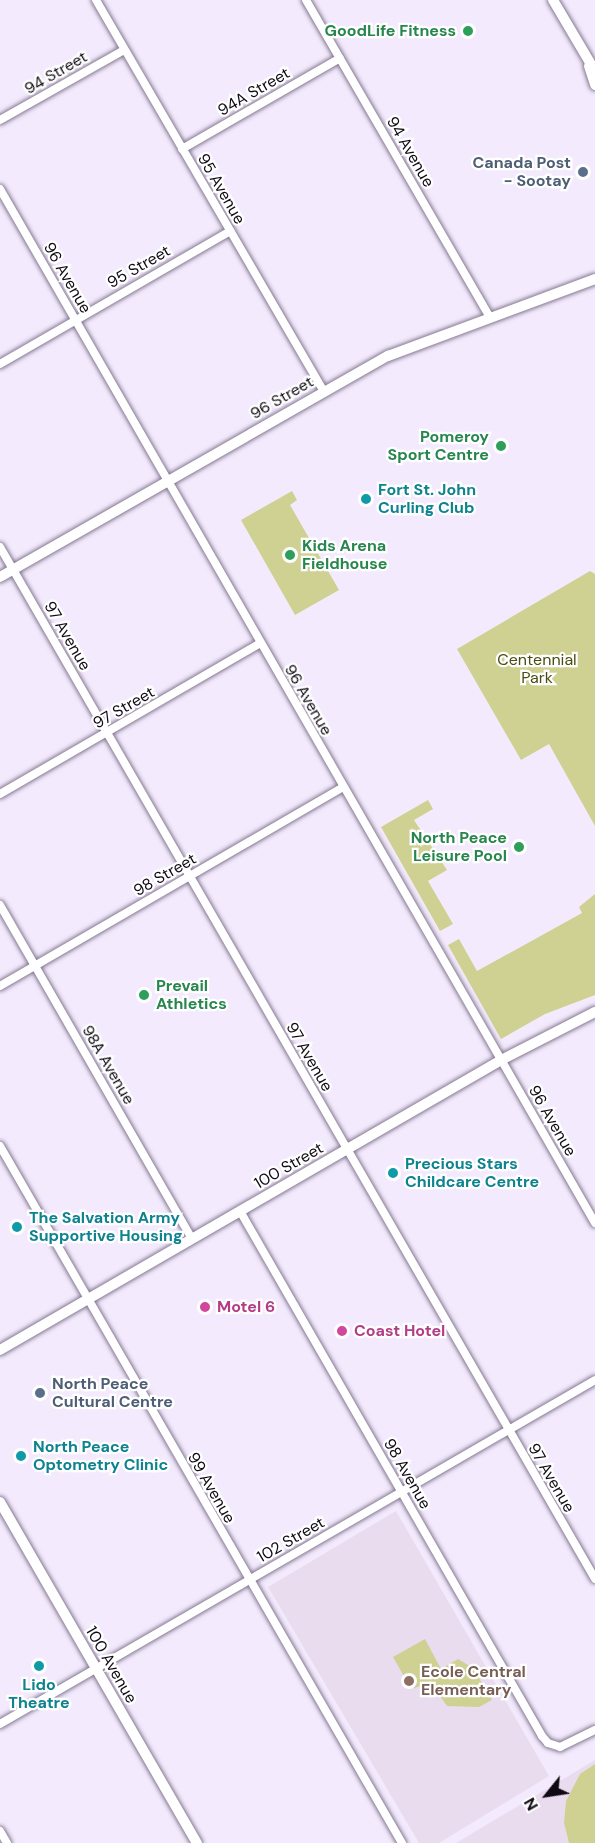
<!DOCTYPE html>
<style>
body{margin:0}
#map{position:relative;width:595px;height:1843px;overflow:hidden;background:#f3ebfd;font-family:"DM Sans",sans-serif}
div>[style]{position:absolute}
.education>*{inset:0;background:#eadcef}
.green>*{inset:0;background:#ced191}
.roads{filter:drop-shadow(0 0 2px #867993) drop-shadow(0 0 2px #867993)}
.street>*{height:8px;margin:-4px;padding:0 4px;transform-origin:4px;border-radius:4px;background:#fff}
.secondary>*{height:10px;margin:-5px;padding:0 5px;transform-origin:5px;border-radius:5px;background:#fff}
.dots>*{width:16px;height:16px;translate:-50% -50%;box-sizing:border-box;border:3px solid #fff;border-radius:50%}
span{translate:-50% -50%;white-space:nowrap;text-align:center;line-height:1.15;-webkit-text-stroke:4.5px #fff;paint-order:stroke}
.leisure-label{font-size:16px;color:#27864d;font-weight:700}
.right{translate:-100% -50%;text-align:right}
.left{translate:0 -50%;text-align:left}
.street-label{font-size:16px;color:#0f0a13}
.service-label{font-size:16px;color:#4e5e75;font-weight:700}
.culture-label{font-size:16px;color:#0d838f;font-weight:700}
.park-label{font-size:16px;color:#4b4c11}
.hotel-label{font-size:16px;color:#b23c85;font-weight:700}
.education-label{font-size:16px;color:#785e54;font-weight:700}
.north{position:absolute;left:517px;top:1765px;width:60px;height:60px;-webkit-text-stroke:4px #fff;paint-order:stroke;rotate:240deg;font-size:16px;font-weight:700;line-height:24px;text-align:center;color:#0f0a13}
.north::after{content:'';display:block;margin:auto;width:21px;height:27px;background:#0f0a13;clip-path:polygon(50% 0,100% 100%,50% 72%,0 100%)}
</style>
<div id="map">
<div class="education">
<i style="clip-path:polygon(396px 1511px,549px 1776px,439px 1843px,419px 1843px,268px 1587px)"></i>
<i style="clip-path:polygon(595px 1760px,595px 1843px,456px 1843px)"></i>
</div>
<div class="green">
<i style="clip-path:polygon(292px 491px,297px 500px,290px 505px,339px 590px,295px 615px,241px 520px)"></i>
<i style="clip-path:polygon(590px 571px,595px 574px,595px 826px,549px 744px,521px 760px,457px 649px)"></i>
<i style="clip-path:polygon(428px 800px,433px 809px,414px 820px,447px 870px,428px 881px,453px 924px,440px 931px,381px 827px)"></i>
<i style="clip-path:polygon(595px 894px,595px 995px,545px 1014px,501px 1039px,448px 945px,459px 939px,477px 971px,582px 913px,579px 907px)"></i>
<i style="clip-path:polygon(425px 1639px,441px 1669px,458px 1659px,473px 1668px,492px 1700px,479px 1707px,447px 1706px,431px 1683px,414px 1688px,409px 1685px,393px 1657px)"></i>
<i style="clip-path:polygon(595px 1764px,595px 1843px,569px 1843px,564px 1823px,566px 1801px,580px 1774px)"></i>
</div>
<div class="roads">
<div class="street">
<i style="left:96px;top:0;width:453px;rotate:59.8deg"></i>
<i style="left:306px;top:0;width:367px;rotate:59.9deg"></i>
<i style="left:0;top:120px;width:142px;rotate:-29.4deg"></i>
<i style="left:182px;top:149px;width:182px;rotate:-29.9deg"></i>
<i style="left:0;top:189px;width:1193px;rotate:60.08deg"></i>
<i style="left:0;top:364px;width:266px;rotate:-30deg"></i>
<i style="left:0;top:547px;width:1191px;rotate:60.03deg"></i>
<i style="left:0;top:794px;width:301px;rotate:-30.1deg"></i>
<i style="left:0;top:905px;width:385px;rotate:60.1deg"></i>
<i style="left:0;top:986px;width:397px;rotate:-30.1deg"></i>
<i style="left:0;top:1146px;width:805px;rotate:60.03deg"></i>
<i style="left:240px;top:1211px;width:606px;rotate:60.09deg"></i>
<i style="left:542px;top:1736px;width:9px;rotate:49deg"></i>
<i style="left:548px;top:1743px;width:13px;rotate:18deg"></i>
<i style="left:560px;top:1747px;width:39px;rotate:-26deg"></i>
<i style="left:0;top:1724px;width:687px;rotate:-30.03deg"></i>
<i style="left:0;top:1831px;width:14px;rotate:60deg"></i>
</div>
<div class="secondary">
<i style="left:553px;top:0;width:82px;rotate:59.4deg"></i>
<i style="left:589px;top:66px;width:20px;rotate:72deg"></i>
<i style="left:0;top:577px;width:447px;rotate:-29.7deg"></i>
<i style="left:388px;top:356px;width:221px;rotate:-20.4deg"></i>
<i style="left:0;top:1350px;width:579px;rotate:-30.06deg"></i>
<i style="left:501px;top:1060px;width:106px;rotate:-27.1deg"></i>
<i style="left:0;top:1502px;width:394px;rotate:60deg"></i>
</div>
</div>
<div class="dots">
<i style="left:468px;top:31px;background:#2e9e5b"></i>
<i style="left:583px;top:172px;background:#5c6f8a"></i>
<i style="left:501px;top:446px;background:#2e9e5b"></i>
<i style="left:366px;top:499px;background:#0f9aa8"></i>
<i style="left:290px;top:555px;background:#2e9e5b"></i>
<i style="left:519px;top:847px;background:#2e9e5b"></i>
<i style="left:144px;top:995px;background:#2e9e5b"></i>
<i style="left:393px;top:1173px;background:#0f9aa8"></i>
<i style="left:17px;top:1227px;background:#0f9aa8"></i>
<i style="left:205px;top:1307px;background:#d1479c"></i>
<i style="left:342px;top:1331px;background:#d1479c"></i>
<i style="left:40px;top:1393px;background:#5c6f8a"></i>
<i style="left:21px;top:1456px;background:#0f9aa8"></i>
<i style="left:39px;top:1666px;background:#0f9aa8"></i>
<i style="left:409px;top:1681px;background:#8d6e63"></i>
</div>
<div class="leisure-label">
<span class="right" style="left:456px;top:31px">GoodLife Fitness</span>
<span class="right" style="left:489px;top:446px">Pomeroy<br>Sport Centre</span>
<span class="left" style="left:302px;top:555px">Kids Arena<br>Fieldhouse</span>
<span class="right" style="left:507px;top:847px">North Peace<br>Leisure Pool</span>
<span class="left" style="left:156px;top:995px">Prevail<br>Athletics</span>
</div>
<div class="street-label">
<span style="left:56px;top:73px;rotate:-30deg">94 Street</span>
<span style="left:254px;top:92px;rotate:-30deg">94A Street</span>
<span style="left:410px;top:152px;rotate:60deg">94 Avenue</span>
<span style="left:221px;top:189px;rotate:60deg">95 Avenue</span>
<span style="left:139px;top:267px;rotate:-30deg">95 Street</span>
<span style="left:67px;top:278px;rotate:60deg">96 Avenue</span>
<span style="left:282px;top:398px;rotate:-30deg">96 Street</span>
<span style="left:67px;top:636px;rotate:60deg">97 Avenue</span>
<span style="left:308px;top:700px;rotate:60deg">96 Avenue</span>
<span style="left:124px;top:708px;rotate:-30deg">97 Street</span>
<span style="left:165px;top:875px;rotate:-30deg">98 Street</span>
<span style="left:309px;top:1057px;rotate:60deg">97 Avenue</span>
<span style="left:108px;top:1065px;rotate:60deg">98A Avenue</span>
<span style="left:552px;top:1121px;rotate:60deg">96 Avenue</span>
<span style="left:289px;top:1166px;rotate:-30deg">100 Street</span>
<span style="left:407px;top:1474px;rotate:60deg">98 Avenue</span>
<span style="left:551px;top:1478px;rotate:60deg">97 Avenue</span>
<span style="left:211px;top:1488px;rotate:60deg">99 Avenue</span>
<span style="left:291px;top:1540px;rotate:-30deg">102 Street</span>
<span style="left:111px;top:1665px;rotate:60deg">100 Avenue</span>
</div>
<div class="service-label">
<span class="right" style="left:571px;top:172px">Canada Post<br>- Sootay</span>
<span class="left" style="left:52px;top:1393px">North Peace<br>Cultural Centre</span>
</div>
<div class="culture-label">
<span class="left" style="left:378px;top:499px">Fort St. John<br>Curling Club</span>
<span class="left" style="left:405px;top:1173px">Precious Stars<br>Childcare Centre</span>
<span class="left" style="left:29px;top:1227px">The Salvation Army<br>Supportive Housing</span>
<span class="left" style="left:33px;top:1456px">North Peace<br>Optometry Clinic</span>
<span style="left:39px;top:1694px">Lido<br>Theatre</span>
</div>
<div class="park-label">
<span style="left:537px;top:669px">Centennial<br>Park</span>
</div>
<div class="hotel-label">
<span class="left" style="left:217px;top:1307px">Motel 6</span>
<span class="left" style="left:354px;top:1331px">Coast Hotel</span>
</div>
<div class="education-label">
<span class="left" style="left:421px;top:1681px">Ecole Central<br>Elementary</span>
</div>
<div class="north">N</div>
</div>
